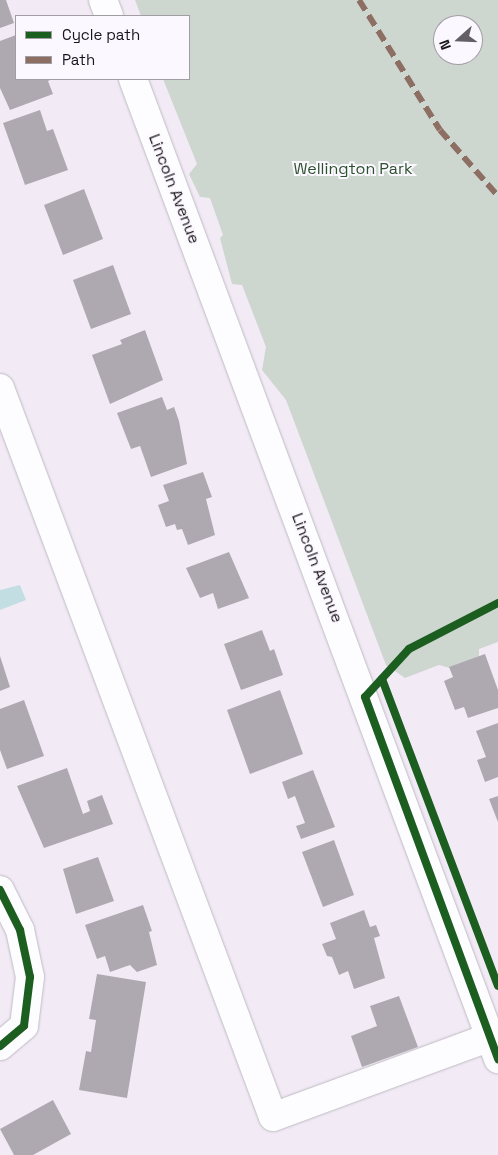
<!DOCTYPE html>
<style>
body{margin:0}
#map{position:relative;width:498px;height:1155px;overflow:hidden;background:#f2ebf6;font-family:"Space Grotesk",sans-serif}
div>[style]{position:absolute}
.green>*{inset:0;background:#ced6d0}
.water>*{inset:0;background:#c2dee2}
.building>*{inset:0;background:#aea9b1}
.roads{filter:drop-shadow(0 0 1px #bfbac2) drop-shadow(0 0 1px #bfbac2)}
.minor>*{height:28px;margin:-14px;padding:0 14px;transform-origin:14px;border-radius:14px;background:#fdfcfe}
.major>*{height:28px;margin:-14px;padding:0 14px;transform-origin:14px;border-radius:14px;background:#fdfcfe}
.quiet>*{height:6px;margin-top:-3px;transform-origin:0;background:repeating-linear-gradient(90deg,#8d6e63 0 12px,transparent 0 18px)}
.cycleway>*{height:8px;margin:-4px;padding:0 4px;transform-origin:4px;border-radius:4px;background:#1b5e20}
span{translate:-50% -50%;white-space:nowrap;text-align:center;line-height:1.15;-webkit-text-stroke:4px #fcf8ff;paint-order:stroke}
.park-label{font-size:16px;color:#2c522d}
.street-label{font-size:16px;color:#18141a}
.legend{position:absolute;left:15px;top:15px;width:175px;height:65px;box-sizing:border-box;background:#fcf8ff;border:1px solid #a19da3;margin:0;padding:6px 9px;list-style:none;font-size:15px;color:#18141a}
.legend li{display:flex;align-items:center;gap:10px;height:25px}
.legend b{width:25px;border:1px solid #a19da3}
.north{position:absolute;left:433px;top:15px;width:50px;height:50px;box-sizing:border-box;background:#fcf8ff;border:1px solid #a19da3;border-radius:50%;rotate:250deg;font-size:14px;font-weight:700;line-height:20px;text-align:center;color:#18141a}
.north::after{content:'';display:block;margin:auto;width:18px;height:22px;background:#645f67;clip-path:polygon(50% 0,100% 100%,50% 72%,0 100%)}
</style>
<div id="map">
<div class="green">
<i style="clip-path:polygon(evenodd,135px 0,498px 0,498px 642px,479px 649px,479px 660px,461px 671px,439px 665px,405px 678px,386px 665px,286px 400px,262px 370px,266px 347px,242px 285px,232px 284px,220px 238px,223px 235px,210px 198px,200px 197px,189px 174px,197px 164px,163px 79px,189px 79px,189px 16px,141px 16px,135px 0,443px 25px,473px 25px,473px 55px,443px 55px,443px 25px)"></i>
</div>
<div class="water">
<i style="clip-path:polygon(20px 585px,26px 600px,0 610px,0 590px)"></i>
</div>
<div class="building">
<i style="clip-path:polygon(0 0,6px 0,14px 23px,0 28px)"></i>
<i style="clip-path:polygon(16px 35px,16px 79px,52px 79px,48px 81px,53px 94px,10px 110px,0 88px,0 41px)"></i>
<i style="clip-path:polygon(40px 110px,47px 131px,53px 129px,68px 170px,25px 185px,3px 123px)"></i>
<i style="clip-path:polygon(84px 189px,103px 239px,63px 255px,44px 205px)"></i>
<i style="clip-path:polygon(113px 265px,131px 314px,91px 329px,73px 280px)"></i>
<i style="clip-path:polygon(145px 330px,163px 380px,110px 404px,92px 355px,122px 344px,120px 340px)"></i>
<i style="clip-path:polygon(162px 397px,167px 410px,174px 407px,179px 421px,187px 464px,151px 477px,140px 446px,131px 449px,117px 413px)"></i>
<i style="clip-path:polygon(203px 472px,212px 497px,206px 499px,215px 535px,188px 545px,182px 529px,177px 530px,175px 524px,166px 527px,158px 505px,169px 501px,163px 485px)"></i>
<i style="clip-path:polygon(229px 552px,249px 598px,218px 609px,213px 593px,200px 598px,186px 568px)"></i>
<i style="clip-path:polygon(262px 630px,270px 651px,274px 649px,283px 675px,241px 690px,224px 644px)"></i>
<i style="clip-path:polygon(485px 654px,498px 690px,498px 708px,468px 718px,464px 707px,455px 710px,444px 681px,453px 677px,449px 667px)"></i>
<i style="clip-path:polygon(0 656px,10px 687px,0 691px)"></i>
<i style="clip-path:polygon(280px 690px,303px 754px,250px 774px,227px 710px)"></i>
<i style="clip-path:polygon(24px 700px,44px 756px,7px 769px,0 750px,0 709px)"></i>
<i style="clip-path:polygon(498px 723px,498px 777px,485px 782px,477px 760px,486px 757px,476px 731px)"></i>
<i style="clip-path:polygon(67px 768px,83px 814px,90px 811px,87px 801px,102px 795px,113px 824px,44px 848px,17px 786px)"></i>
<i style="clip-path:polygon(313px 770px,335px 827px,301px 839px,296px 826px,305px 823px,295px 796px,288px 799px,282px 782px)"></i>
<i style="clip-path:polygon(498px 796px,498px 822px,489px 799px)"></i>
<i style="clip-path:polygon(334px 840px,354px 895px,323px 907px,302px 852px)"></i>
<i style="clip-path:polygon(98px 857px,114px 901px,76px 914px,63px 869px)"></i>
<i style="clip-path:polygon(143px 905px,152px 931px,149px 932px,157px 965px,137px 972px,130px 965px,110px 972px,105px 956px,97px 959px,85px 925px)"></i>
<i style="clip-path:polygon(364px 910px,370px 927px,376px 925px,380px 936px,374px 938px,385px 978px,354px 989px,348px 971px,339px 975px,332px 957px,327px 956px,322px 944px,336px 939px,330px 923px)"></i>
<i style="clip-path:polygon(97px 974px,146px 982px,127px 1098px,79px 1090px,86px 1051px,91px 1052px,96px 1020px,89px 1019px)"></i>
<i style="clip-path:polygon(399px 996px,418px 1047px,362px 1067px,351px 1036px,377px 1026px,370px 1006px)"></i>
<i style="clip-path:polygon(53px 1100px,71px 1134px,33px 1155px,14px 1155px,0 1129px)"></i>
</div>
<div class="roads">
<div class="minor">
<i style="left:0;top:388px;width:778px;rotate:69.47deg"></i>
<i style="left:273px;top:1117px;width:231px;rotate:-20.2deg"></i>
<i style="left:0;top:890px;width:45px;rotate:63.4deg"></i>
<i style="left:20px;top:930px;width:48px;rotate:78deg"></i>
<i style="left:30px;top:977px;width:49px;rotate:97deg"></i>
<i style="left:24px;top:1026px;width:31px;rotate:140deg"></i>
</div>
<div class="major">
<i style="left:103px;top:0;width:17px;rotate:69deg"></i>
<i style="left:133px;top:79px;width:1046px;rotate:69.57deg"></i>
</div>
</div>
<div class="quiet">
<i style="left:359px;top:0;width:153px;rotate:58.1deg"></i>
<i style="left:440px;top:130px;width:88px;rotate:48.7deg"></i>
</div>
<div class="cycleway">
<i style="left:498px;top:603px;width:100px;rotate:152.7deg"></i>
<i style="left:409px;top:649px;width:65px;rotate:132.5deg"></i>
<i style="left:365px;top:697px;width:386px;rotate:69.8deg"></i>
<i style="left:382px;top:679px;width:328px;rotate:69.3deg"></i>
<i style="left:0;top:890px;width:45px;rotate:63.4deg"></i>
<i style="left:20px;top:930px;width:48px;rotate:78deg"></i>
<i style="left:30px;top:977px;width:49px;rotate:97deg"></i>
<i style="left:24px;top:1026px;width:31px;rotate:140deg"></i>
</div>
<div class="park-label">
<span style="left:353px;top:169px">Wellington Park</span>
</div>
<div class="street-label">
<span style="left:174px;top:189px;rotate:69deg">Lincoln Avenue</span>
<span style="left:317px;top:568px;rotate:69deg">Lincoln Avenue</span>
</div>
<ul class="legend">
<li><b style="height:6px;background:#1b5e20"></b>Cycle path</li>
<li><b style="height:6px;background:#8d6e63"></b>Path</li>
</ul>
<div class="north">N</div>
</div>
